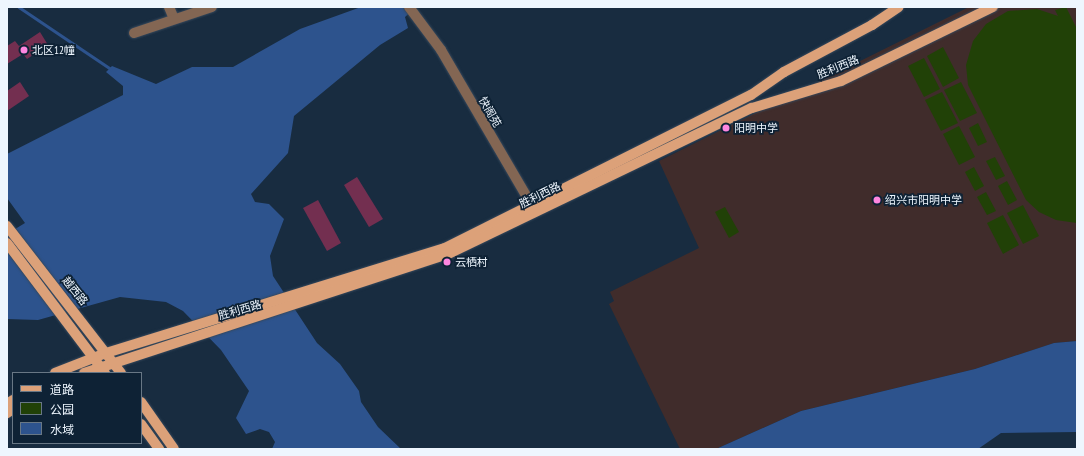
<!DOCTYPE html>
<meta charset="utf-8">
<style>
body{margin:0}
#map{position:relative;width:1084px;height:456px;overflow:hidden;background:#182c40;font-family:"PT Sans Narrow","Noto Sans SC",sans-serif}
div>[style]{position:absolute}
.education>*{inset:0;background:#402c2b}
.green>*{inset:0;background:#214107}
.water>*{inset:0;background:#2d538d}
.stream>*{height:2.5px;margin:-1.25px;padding:0 1.25px;transform-origin:1.25px;border-radius:1.25px;background:#2d538d}
.building>*{inset:0;background:#732f50}
.roads{filter:drop-shadow(0 0 1px #36485b) drop-shadow(0 0 1px #36485b)}
.minor>*{height:10px;margin:-5px;padding:0 5px;transform-origin:5px;border-radius:5px;background:#836653}
.major>*{height:10px;margin:-5px;padding:0 5px;transform-origin:5px;border-radius:5px;background:#dca179}
.dots>*{width:11px;height:11px;translate:-50% -50%;box-sizing:border-box;border:2px solid #0e2235;border-radius:50%}
span{translate:-50% -50%;white-space:nowrap;text-align:center;line-height:1.15;-webkit-text-stroke:3.5px #0e2235;paint-order:stroke}
.poi-label{font-size:11px;color:#eef6fe}
.left{translate:0 -50%;text-align:left}
.street-label{font-size:11px;color:#eef6fe}
.frame{position:absolute;inset:0;border:8px solid #eef6fe;pointer-events:none}
.legend{position:absolute;left:12px;top:372px;width:130px;height:72px;box-sizing:border-box;background:#0e2235;border:1px solid #687785;margin:0;padding:5px 7px;list-style:none;font-size:12px;color:#eef6fe}
.legend li{display:flex;align-items:center;gap:8px;height:20px}
.legend b{width:20px;border:1px solid #687785}
</style>
<div id="map">
<div class="education">
<i style="clip-path:polygon(969px 7px,1077px 7px,1077px 341px,1054px 343px,975px 369px,801px 411px,716px 449px,680px 449px,609px 304px,614px 301px,610px 292px,699px 248px,659px 161px)"></i>
</div>
<div class="green">
<i style="clip-path:polygon(1066px 7px,1077px 29px,1077px 223px,1056px 220px,1039px 212px,1026px 200px,968px 85px,966px 65px,973px 41px,986px 24px,1008px 11px,1037px 9px,1058px 16px,1055px 10px)"></i>
<i style="clip-path:polygon(943px 47px,959px 78px,943px 87px,927px 56px)"></i>
<i style="clip-path:polygon(924px 58px,940px 89px,924px 97px,908px 66px)"></i>
<i style="clip-path:polygon(961px 82px,977px 113px,960px 121px,944px 90px)"></i>
<i style="clip-path:polygon(942px 92px,958px 123px,941px 131px,925px 100px)"></i>
<i style="clip-path:polygon(978px 123px,987px 142px,978px 146px,969px 128px)"></i>
<i style="clip-path:polygon(959px 126px,975px 157px,959px 165px,943px 134px)"></i>
<i style="clip-path:polygon(995px 157px,1005px 176px,996px 180px,986px 161px)"></i>
<i style="clip-path:polygon(974px 167px,984px 186px,975px 191px,965px 172px)"></i>
<i style="clip-path:polygon(1007px 181px,1017px 200px,1008px 205px,998px 186px)"></i>
<i style="clip-path:polygon(986px 192px,996px 211px,987px 215px,977px 197px)"></i>
<i style="clip-path:polygon(1023px 205px,1039px 236px,1023px 244px,1007px 213px)"></i>
<i style="clip-path:polygon(725px 207px,739px 232px,729px 238px,715px 212px)"></i>
<i style="clip-path:polygon(1003px 215px,1019px 245px,1003px 254px,987px 223px)"></i>
</div>
<div class="water">
<i style="clip-path:polygon(361px 7px,416px 7px,405px 17px,408px 28px,380px 45px,294px 116px,288px 153px,251px 194px,255px 202px,269px 204px,284px 219px,270px 256px,273px 276px,317px 343px,340px 364px,359px 391px,361px 402px,378px 427px,401px 449px,272px 449px,275px 442px,269px 432px,260px 429px,246px 434px,236px 418px,249px 391px,221px 350px,183px 311px,166px 302px,120px 297px,38px 320px,7px 319px,7px 234px,25px 223px,7px 198px,7px 154px,123px 95px,123px 86px,106px 72px,112px 66px,156px 84px,192px 67px,233px 67px,300px 29px)"></i>
<i style="clip-path:polygon(1077px 341px,1077px 432px,1001px 433px,978px 449px,716px 449px,801px 411px,975px 369px,1054px 343px)"></i>
</div>
<div class="stream">
<i style="left:19px;top:7px;width:111px;rotate:34deg"></i>
</div>
<div class="building">
<i style="clip-path:polygon(40px 32px,48px 45px,27px 59px,23px 54px,7px 64px,7px 46px,15px 41px,19px 46px)"></i>
<i style="clip-path:polygon(20px 82px,29px 96px,7px 111px,7px 91px)"></i>
<i style="clip-path:polygon(357px 177px,383px 219px,369px 227px,344px 185px)"></i>
<i style="clip-path:polygon(318px 200px,341px 243px,327px 251px,303px 208px)"></i>
</div>
<div class="roads">
<div class="minor">
<i style="left:169px;top:7px;width:13px;rotate:67deg"></i>
<i style="left:409px;top:7px;width:54px;rotate:53.3deg"></i>
<i style="left:441px;top:50px;width:186px;rotate:59.7deg"></i>
<i style="left:134px;top:33px;width:82px;rotate:-18.4deg"></i>
</div>
<div class="major">
<i style="left:7px;top:226px;width:186px;rotate:52.2deg"></i>
<i style="left:7px;top:243px;width:163px;rotate:53deg"></i>
<i style="left:55px;top:373px;width:55px;rotate:-21.4deg"></i>
<i style="left:106px;top:353px;width:353px;rotate:-17.2deg"></i>
<i style="left:443px;top:249px;width:344px;rotate:-26.6deg"></i>
<i style="left:751px;top:95px;width:40px;rotate:-34.9deg"></i>
<i style="left:784px;top:72px;width:100px;rotate:-28.1deg"></i>
<i style="left:872px;top:25px;width:32px;rotate:-34deg"></i>
<i style="left:84px;top:373px;width:381px;rotate:-18.1deg"></i>
<i style="left:446px;top:255px;width:339px;rotate:-25.7deg"></i>
<i style="left:752px;top:108px;width:93px;rotate:-16.9deg"></i>
<i style="left:841px;top:81px;width:169px;rotate:-26deg"></i>
<i style="left:141px;top:402px;width:57px;rotate:54.9deg"></i>
<i style="left:7px;top:404px;width:7px;rotate:-34deg"></i>
<i style="left:7px;top:413px;width:7px;rotate:-34deg"></i>
<i style="left:141px;top:424px;width:31px;rotate:54deg"></i>
</div>
</div>
<div class="dots">
<i style="left:24px;top:50px;background:#fe86e0"></i>
<i style="left:726px;top:128px;background:#fe86e0"></i>
<i style="left:877px;top:200px;background:#fe86e0"></i>
<i style="left:447px;top:262px;background:#fe86e0"></i>
</div>
<div class="poi-label">
<span class="left" style="left:32px;top:50px">北区12幢</span>
<span class="left" style="left:734px;top:128px">阳明中学</span>
<span class="left" style="left:885px;top:200px">绍兴市阳明中学</span>
<span class="left" style="left:455px;top:262px">云栖村</span>
</div>
<div class="street-label">
<span style="left:838px;top:67px;rotate:-22deg">胜利西路</span>
<span style="left:490px;top:112px;rotate:60deg">快阁苑</span>
<span style="left:540px;top:195px;rotate:-26deg">胜利西路</span>
<span style="left:75px;top:291px;rotate:51deg">越西路</span>
<span style="left:240px;top:310px;rotate:-16deg">胜利西路</span>
</div>
<div class="frame"></div>
<ul class="legend">
<li><b style="height:5px;background:#dca179"></b>道路</li>
<li><b style="height:11px;background:#214107"></b>公园</li>
<li><b style="height:11px;background:#2d538d"></b>水域</li>
</ul>
</div>
